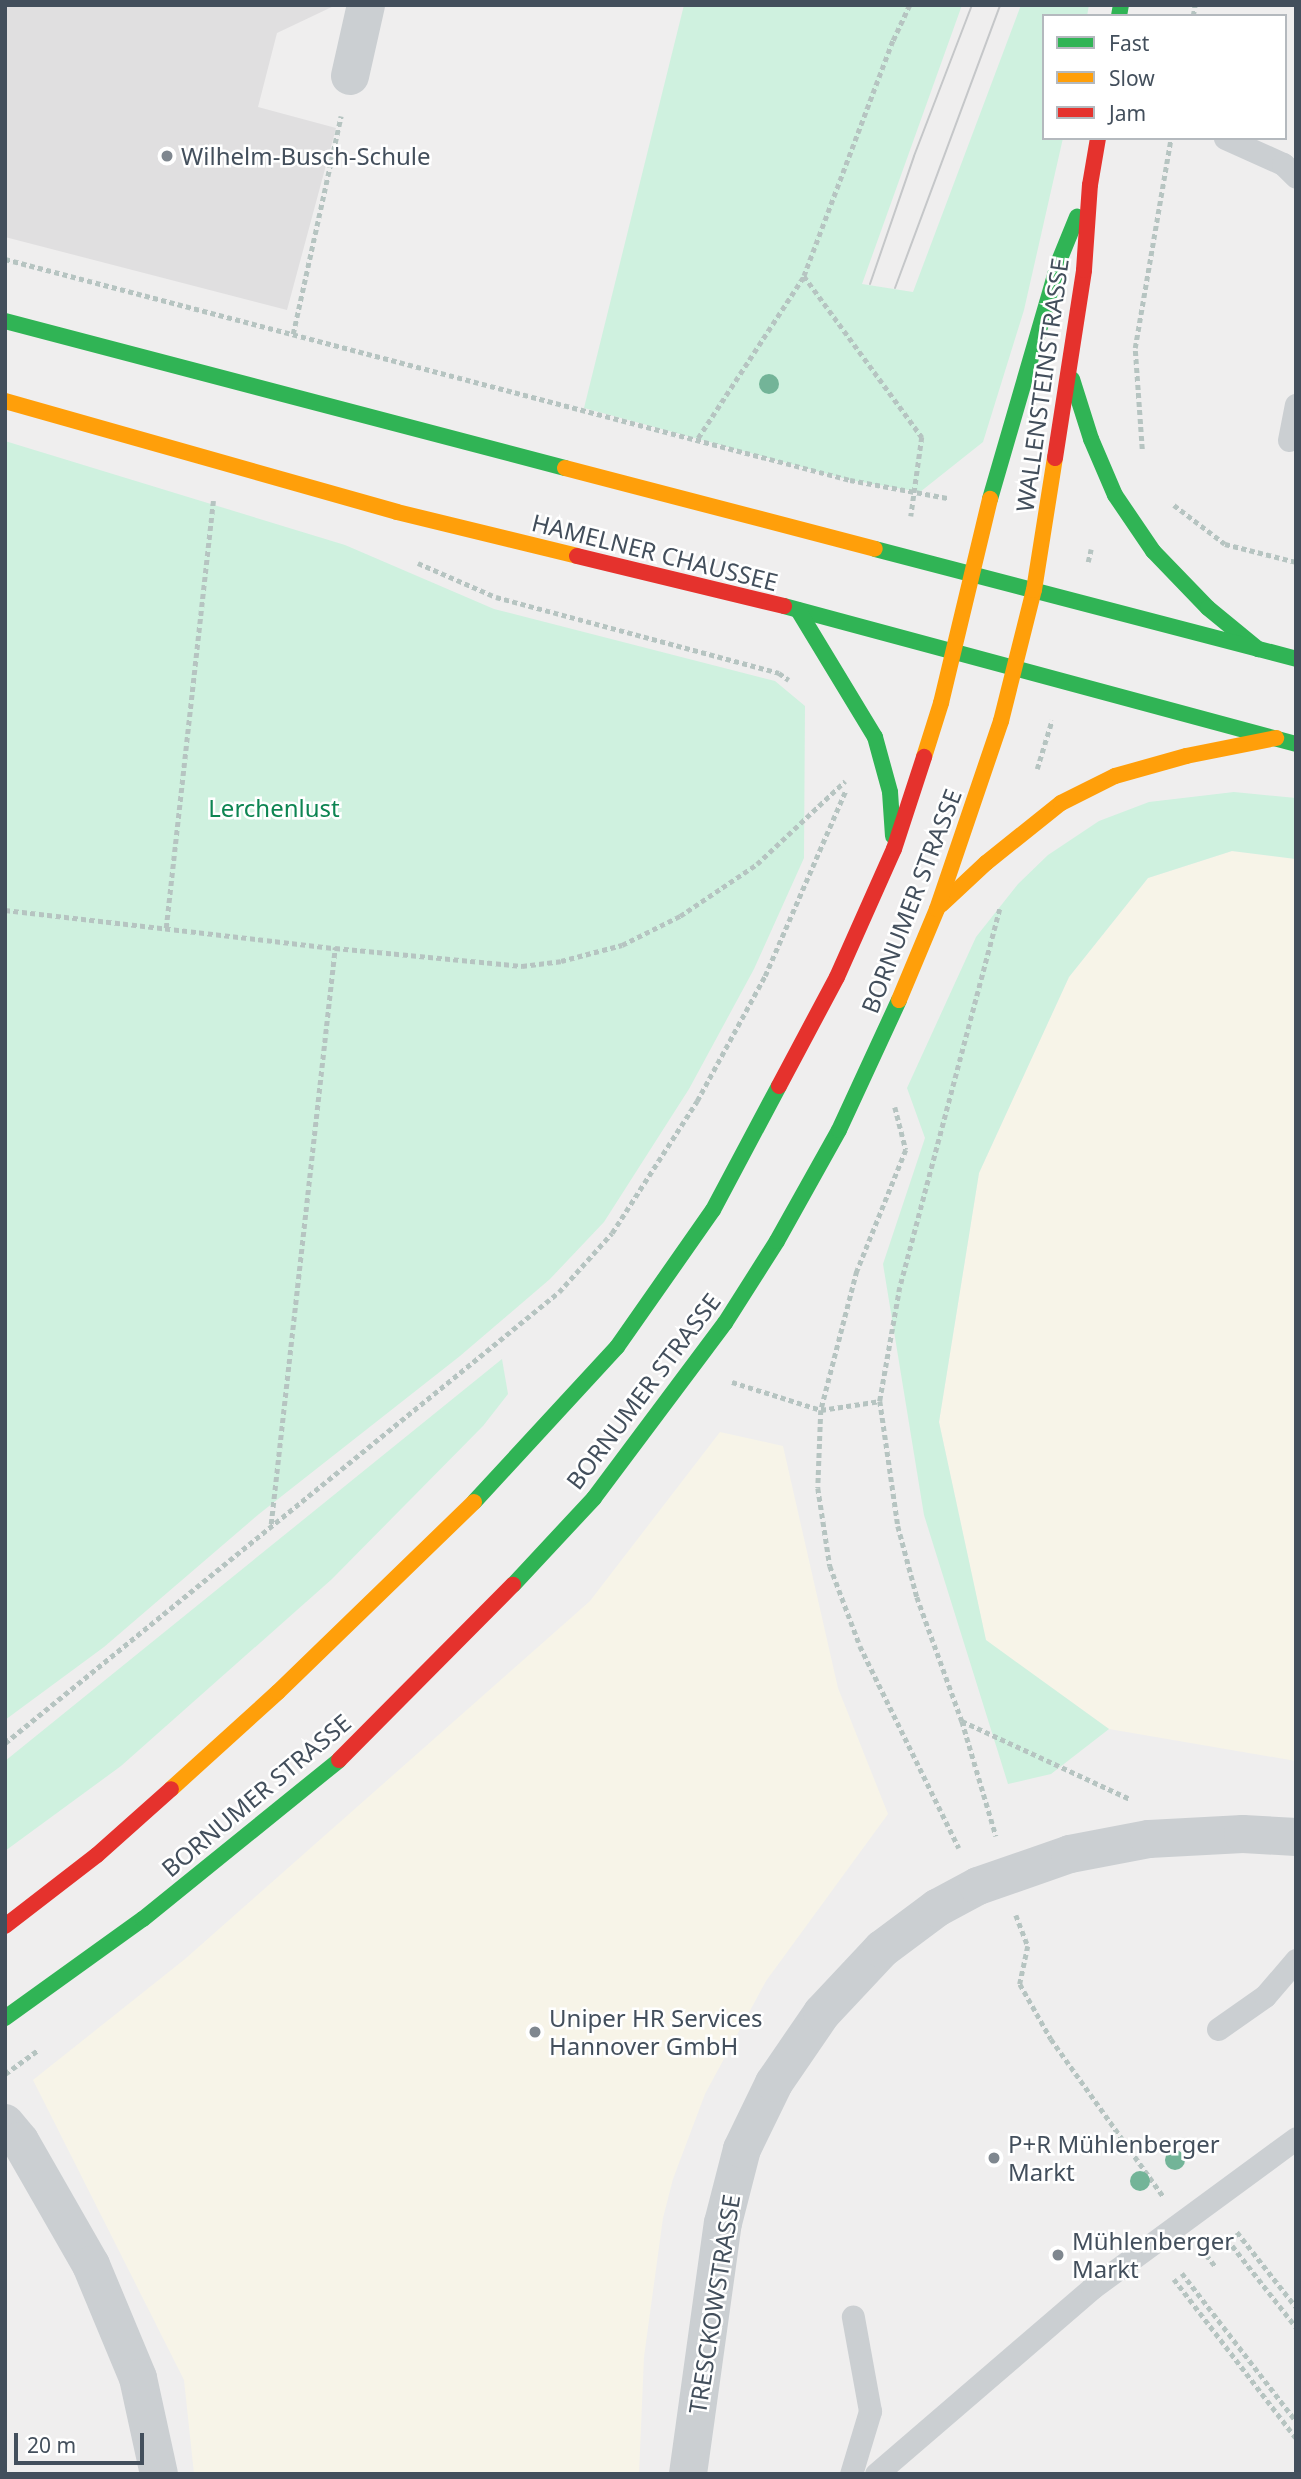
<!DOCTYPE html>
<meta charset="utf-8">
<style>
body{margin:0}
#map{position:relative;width:1301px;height:2479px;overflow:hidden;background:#efeeee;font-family:"Noto Sans",sans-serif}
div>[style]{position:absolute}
.commercial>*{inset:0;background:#f7f4e8}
.education>*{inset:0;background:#e0dfe0}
.green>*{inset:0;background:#cff1df}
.path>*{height:4.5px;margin-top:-2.25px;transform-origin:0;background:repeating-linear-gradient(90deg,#b6c4c1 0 5px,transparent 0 8.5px)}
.lane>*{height:23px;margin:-11.5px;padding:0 11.5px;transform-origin:11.5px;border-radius:11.5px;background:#cbcfd2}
.street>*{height:38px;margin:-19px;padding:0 19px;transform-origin:19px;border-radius:19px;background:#cbcfd2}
.fast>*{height:16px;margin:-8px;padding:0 8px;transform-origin:8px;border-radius:8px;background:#30b455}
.slow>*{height:16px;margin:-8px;padding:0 8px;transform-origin:8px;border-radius:8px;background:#ff9f0a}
.jam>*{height:16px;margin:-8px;padding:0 8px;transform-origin:8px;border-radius:8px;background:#e5322d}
.tram>*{height:2px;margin:-1px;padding:0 1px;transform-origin:1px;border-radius:1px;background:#c5c7c9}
.trees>*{width:20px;height:20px;margin:-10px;border-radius:50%;background:#73b498}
.dots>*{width:19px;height:19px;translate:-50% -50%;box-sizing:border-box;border:4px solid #fff;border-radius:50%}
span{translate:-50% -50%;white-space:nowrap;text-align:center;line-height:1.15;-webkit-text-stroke:5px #fff;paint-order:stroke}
.poi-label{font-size:24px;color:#434f5c}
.left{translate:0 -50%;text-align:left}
.street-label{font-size:24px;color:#434f5c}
.park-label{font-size:24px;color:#0d8552}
.frame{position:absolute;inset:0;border:7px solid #434f5c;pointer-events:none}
.legend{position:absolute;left:1042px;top:14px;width:245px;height:126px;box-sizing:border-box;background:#fff;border:2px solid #b4b9be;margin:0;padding:9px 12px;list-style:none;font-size:21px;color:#434f5c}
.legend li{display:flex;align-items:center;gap:14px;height:35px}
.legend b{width:35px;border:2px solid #b4b9be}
.scale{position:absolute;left:14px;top:2433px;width:130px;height:32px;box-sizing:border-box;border:4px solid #434f5c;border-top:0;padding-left:9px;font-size:21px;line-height:24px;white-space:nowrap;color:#434f5c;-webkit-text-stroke:5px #fff;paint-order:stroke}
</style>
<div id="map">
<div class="commercial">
<i style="clip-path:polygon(1232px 851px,1296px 859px,1296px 1761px,1109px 1729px,986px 1641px,939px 1422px,979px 1173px,1069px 977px,1148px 878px)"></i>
<i style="clip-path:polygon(720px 1432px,783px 1446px,838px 1688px,888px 1814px,766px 1981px,705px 2094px,673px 2179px,663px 2218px,644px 2357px,639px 2474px,194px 2474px,184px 2380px,33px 2080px,185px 1959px,590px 1601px)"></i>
</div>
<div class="education">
<i style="clip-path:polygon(5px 5px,336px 5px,277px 33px,258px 107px,336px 128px,287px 310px,5px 237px)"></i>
</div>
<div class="green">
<i style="clip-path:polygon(684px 5px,962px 5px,862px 284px,913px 292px,1021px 5px,1089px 5px,1087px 16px,1044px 16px,1044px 138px,1063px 138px,1024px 310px,983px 442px,920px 492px,850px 480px,584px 408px)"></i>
<i style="clip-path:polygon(5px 441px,345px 545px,494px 609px,775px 681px,805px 706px,804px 858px,754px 969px,689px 1089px,604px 1222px,550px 1279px,460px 1356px,259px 1514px,104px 1647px,5px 1720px)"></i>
<i style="clip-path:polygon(1234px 792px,1296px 798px,1296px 859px,1232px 851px,1148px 878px,1069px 977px,979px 1173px,939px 1422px,986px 1640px,1109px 1729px,1051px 1774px,1008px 1784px,924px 1515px,883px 1264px,925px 1138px,907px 1088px,976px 937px,1018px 884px,1048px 855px,1099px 821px,1149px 802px)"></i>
<i style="clip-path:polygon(502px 1359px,508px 1394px,483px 1426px,332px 1579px,121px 1766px,5px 1851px,5px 1761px)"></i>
</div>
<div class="path">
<i style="left:910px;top:5px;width:40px;rotate:115deg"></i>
<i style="left:893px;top:41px;width:251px;rotate:110.7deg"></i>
<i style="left:804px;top:276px;width:200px;rotate:53.8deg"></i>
<i style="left:922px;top:437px;width:80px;rotate:97.9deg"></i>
<i style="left:1193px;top:16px;width:11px;rotate:-80deg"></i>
<i style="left:5px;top:259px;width:873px;rotate:14.66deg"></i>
<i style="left:850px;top:480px;width:99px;rotate:10.5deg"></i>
<i style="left:293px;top:334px;width:223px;rotate:-77.6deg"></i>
<i style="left:698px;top:438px;width:194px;rotate:-56.8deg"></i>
<i style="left:1142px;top:449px;width:101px;rotate:-94deg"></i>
<i style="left:1135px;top:348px;width:213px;rotate:-80.3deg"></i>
<i style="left:1174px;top:505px;width:64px;rotate:37.4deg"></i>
<i style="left:1225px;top:544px;width:73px;rotate:14.2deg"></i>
<i style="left:1088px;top:562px;width:13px;rotate:-77deg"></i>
<i style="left:418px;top:563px;width:85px;rotate:23.6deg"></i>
<i style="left:496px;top:597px;width:293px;rotate:15deg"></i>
<i style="left:779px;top:673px;width:12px;rotate:35deg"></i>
<i style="left:1037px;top:769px;width:51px;rotate:-73deg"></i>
<i style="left:1000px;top:909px;width:391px;rotate:104.8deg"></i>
<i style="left:900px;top:1287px;width:116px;rotate:100deg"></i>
<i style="left:880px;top:1401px;width:126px;rotate:81.8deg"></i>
<i style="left:898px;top:1526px;width:73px;rotate:75deg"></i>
<i style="left:917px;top:1597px;width:132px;rotate:70.1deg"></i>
<i style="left:962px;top:1721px;width:185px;rotate:24.9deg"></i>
<i style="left:5px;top:910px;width:332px;rotate:6.6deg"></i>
<i style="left:166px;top:928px;width:430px;rotate:-83.7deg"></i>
<i style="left:895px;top:1107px;width:44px;rotate:75.7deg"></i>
<i style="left:906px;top:1150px;width:131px;rotate:112deg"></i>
<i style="left:857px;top:1271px;width:144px;rotate:104.5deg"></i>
<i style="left:821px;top:1410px;width:78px;rotate:92.2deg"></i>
<i style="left:818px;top:1488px;width:79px;rotate:81.3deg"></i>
<i style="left:830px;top:1566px;width:85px;rotate:69.4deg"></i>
<i style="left:860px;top:1646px;width:225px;rotate:63.9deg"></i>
<i style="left:732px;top:1382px;width:93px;rotate:17.5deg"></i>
<i style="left:821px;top:1410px;width:60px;rotate:-8.7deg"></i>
<i style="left:271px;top:1524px;width:580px;rotate:-83.66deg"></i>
<i style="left:335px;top:948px;width:188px;rotate:5.5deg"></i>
<i style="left:522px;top:966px;width:39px;rotate:-7deg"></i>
<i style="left:561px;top:961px;width:63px;rotate:-14.7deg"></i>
<i style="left:622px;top:945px;width:65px;rotate:-26.6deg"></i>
<i style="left:680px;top:916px;width:93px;rotate:-34deg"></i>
<i style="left:757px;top:864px;width:121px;rotate:-43.3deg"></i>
<i style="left:962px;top:1721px;width:120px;rotate:73.5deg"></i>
<i style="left:5px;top:1743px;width:714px;rotate:-39.15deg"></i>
<i style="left:559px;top:1292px;width:79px;rotate:-48.1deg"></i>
<i style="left:612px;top:1233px;width:157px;rotate:-57.2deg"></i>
<i style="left:697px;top:1101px;width:142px;rotate:-61.5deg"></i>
<i style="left:765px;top:976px;width:201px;rotate:-66.5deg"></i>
<i style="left:1016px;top:1915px;width:33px;rotate:69deg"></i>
<i style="left:1028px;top:1946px;width:39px;rotate:102deg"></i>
<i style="left:1020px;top:1984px;width:63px;rotate:60.6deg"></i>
<i style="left:1051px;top:2039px;width:193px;rotate:54.5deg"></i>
<i style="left:5px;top:2074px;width:41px;rotate:-36deg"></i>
<i style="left:1237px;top:2232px;width:95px;rotate:51.8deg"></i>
<i style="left:1227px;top:2239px;width:112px;rotate:51.9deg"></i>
<i style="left:1201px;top:2248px;width:24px;rotate:52deg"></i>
<i style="left:1182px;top:2273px;width:187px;rotate:52.4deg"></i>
<i style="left:1174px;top:2279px;width:200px;rotate:52.5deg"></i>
</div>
<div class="lane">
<i style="left:1225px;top:138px;width:64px;rotate:24.1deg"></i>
<i style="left:1283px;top:164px;width:18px;rotate:45deg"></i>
<i style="left:1289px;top:440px;width:36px;rotate:-79deg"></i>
<i style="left:1218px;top:2029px;width:57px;rotate:-35.1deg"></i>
<i style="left:1265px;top:1996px;width:48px;rotate:-49.3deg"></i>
<i style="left:851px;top:2474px;width:66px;rotate:-73.2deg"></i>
<i style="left:870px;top:2411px;width:96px;rotate:-100.3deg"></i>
<i style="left:876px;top:2474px;width:285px;rotate:-40.7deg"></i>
<i style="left:1092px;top:2288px;width:253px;rotate:-36.3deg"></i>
</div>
<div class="street">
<i style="left:350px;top:76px;width:73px;rotate:-77.3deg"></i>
<i style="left:5px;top:2123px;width:23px;rotate:50deg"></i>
<i style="left:20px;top:2141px;width:143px;rotate:60.2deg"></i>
<i style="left:91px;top:2265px;width:122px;rotate:67.4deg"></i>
<i style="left:138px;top:2378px;width:98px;rotate:77.7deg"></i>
<i style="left:688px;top:2474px;width:253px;rotate:-82.1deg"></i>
<i style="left:723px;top:2223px;width:76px;rotate:-75.6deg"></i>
<i style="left:742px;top:2149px;width:73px;rotate:-64.1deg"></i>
<i style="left:774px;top:2083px;width:85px;rotate:-55.6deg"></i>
<i style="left:822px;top:2013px;width:88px;rotate:-46.8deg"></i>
<i style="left:882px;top:1949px;width:69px;rotate:-36.7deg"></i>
<i style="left:937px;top:1908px;width:47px;rotate:-28.2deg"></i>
<i style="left:978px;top:1886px;width:97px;rotate:-19.2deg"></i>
<i style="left:1070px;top:1854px;width:80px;rotate:-10.8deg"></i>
<i style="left:1149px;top:1839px;width:94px;rotate:-3deg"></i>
<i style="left:1243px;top:1834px;width:53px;rotate:3.2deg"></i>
</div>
<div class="fast">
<i style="left:1119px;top:16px;width:11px;rotate:-80deg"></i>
<i style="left:5px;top:321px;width:579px;rotate:14.71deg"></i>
<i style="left:1072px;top:379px;width:63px;rotate:72.4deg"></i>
<i style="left:1091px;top:439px;width:61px;rotate:66.8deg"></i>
<i style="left:1115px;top:495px;width:68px;rotate:55.8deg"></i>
<i style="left:1153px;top:551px;width:79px;rotate:46deg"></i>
<i style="left:1208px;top:608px;width:65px;rotate:39.4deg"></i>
<i style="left:990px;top:499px;width:248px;rotate:-73.8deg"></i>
<i style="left:1059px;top:261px;width:48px;rotate:-67.8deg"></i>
<i style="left:875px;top:549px;width:435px;rotate:14.6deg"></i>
<i style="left:784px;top:606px;width:530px;rotate:15.08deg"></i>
<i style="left:798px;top:610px;width:149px;rotate:58.8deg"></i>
<i style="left:875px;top:737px;width:57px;rotate:74.7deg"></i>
<i style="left:890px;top:792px;width:44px;rotate:86.1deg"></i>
<i style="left:474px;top:1502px;width:211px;rotate:-47.3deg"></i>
<i style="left:617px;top:1347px;width:167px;rotate:-55deg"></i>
<i style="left:713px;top:1210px;width:140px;rotate:-62deg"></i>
<i style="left:513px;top:1585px;width:119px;rotate:-47deg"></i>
<i style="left:594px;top:1498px;width:219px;rotate:-53.2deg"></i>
<i style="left:725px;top:1323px;width:97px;rotate:-57.6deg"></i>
<i style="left:777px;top:1241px;width:127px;rotate:-60.8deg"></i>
<i style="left:839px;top:1130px;width:143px;rotate:-65.2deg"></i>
<i style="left:5px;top:2018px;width:170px;rotate:-35.7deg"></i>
<i style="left:143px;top:1919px;width:252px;rotate:-39deg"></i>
</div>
<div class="slow">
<i style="left:5px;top:401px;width:407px;rotate:15.8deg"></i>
<i style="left:397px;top:512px;width:185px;rotate:13.7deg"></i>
<i style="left:565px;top:468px;width:320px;rotate:14.6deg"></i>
<i style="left:924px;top:757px;width:57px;rotate:-72.5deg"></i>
<i style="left:941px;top:703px;width:210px;rotate:-76.5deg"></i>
<i style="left:941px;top:905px;width:62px;rotate:-43deg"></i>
<i style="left:986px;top:863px;width:96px;rotate:-38.7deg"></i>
<i style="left:1061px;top:803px;width:60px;rotate:-26.6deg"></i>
<i style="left:1115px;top:776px;width:74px;rotate:-15.7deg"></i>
<i style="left:1186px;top:756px;width:92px;rotate:-11.3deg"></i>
<i style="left:899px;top:1000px;width:99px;rotate:-67.3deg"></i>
<i style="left:937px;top:909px;width:199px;rotate:-71.2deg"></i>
<i style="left:1001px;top:721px;width:135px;rotate:-75.9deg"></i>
<i style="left:1034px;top:590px;width:134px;rotate:-81deg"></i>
<i style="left:171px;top:1789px;width:144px;rotate:-42.2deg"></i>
<i style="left:278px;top:1692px;width:273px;rotate:-44.1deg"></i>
</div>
<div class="jam">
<i style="left:1055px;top:458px;width:190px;rotate:-81.2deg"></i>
<i style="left:1084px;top:270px;width:85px;rotate:-86deg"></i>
<i style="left:1090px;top:185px;width:48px;rotate:-80.3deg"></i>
<i style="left:577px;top:556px;width:213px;rotate:13.6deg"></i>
<i style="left:779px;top:1086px;width:123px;rotate:-62deg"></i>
<i style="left:837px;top:977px;width:140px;rotate:-66deg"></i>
<i style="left:894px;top:849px;width:97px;rotate:-71.9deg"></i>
<i style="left:339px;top:1760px;width:247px;rotate:-45.2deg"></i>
<i style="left:5px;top:1926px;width:116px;rotate:-37.7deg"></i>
<i style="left:97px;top:1855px;width:99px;rotate:-41.7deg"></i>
</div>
<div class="tram">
<i style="left:870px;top:284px;width:135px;rotate:-71deg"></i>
<i style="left:914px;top:156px;width:162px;rotate:-69deg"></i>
<i style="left:895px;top:288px;width:302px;rotate:-69.6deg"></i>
</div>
<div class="trees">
<i style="left:769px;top:384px"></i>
<i style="left:1175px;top:2160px"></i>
<i style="left:1140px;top:2181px"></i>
</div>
<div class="dots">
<i style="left:167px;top:156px;background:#7f878f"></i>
<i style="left:535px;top:2032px;background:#7f878f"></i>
<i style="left:994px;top:2158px;background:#7f878f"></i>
<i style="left:1058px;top:2255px;background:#7f878f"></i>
</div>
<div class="poi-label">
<span class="left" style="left:181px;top:156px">Wilhelm-Busch-Schule</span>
<span class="left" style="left:549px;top:2032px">Uniper HR Services<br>Hannover GmbH</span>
<span class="left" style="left:1008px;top:2158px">P+R Mühlenberger<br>Markt</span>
<span class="left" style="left:1072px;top:2255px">Mühlenberger<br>Markt</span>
</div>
<div class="street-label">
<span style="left:1042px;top:385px;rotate:-82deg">WALLENSTEINSTRASSE</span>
<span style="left:655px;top:552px;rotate:14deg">HAMELNER CHAUSSEE</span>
<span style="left:911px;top:901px;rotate:-69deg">BORNUMER STRASSE</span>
<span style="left:643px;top:1391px;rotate:-53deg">BORNUMER STRASSE</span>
<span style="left:256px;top:1795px;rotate:-40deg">BORNUMER STRASSE</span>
<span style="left:714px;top:2304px;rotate:-81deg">TRESCKOWSTRASSE</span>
</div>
<div class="park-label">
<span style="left:274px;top:808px">Lerchenlust</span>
</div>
<div class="frame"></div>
<ul class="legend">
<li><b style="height:9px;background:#30b455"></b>Fast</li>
<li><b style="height:9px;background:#ff9f0a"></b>Slow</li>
<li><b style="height:9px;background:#e5322d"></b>Jam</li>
</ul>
<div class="scale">20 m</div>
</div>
